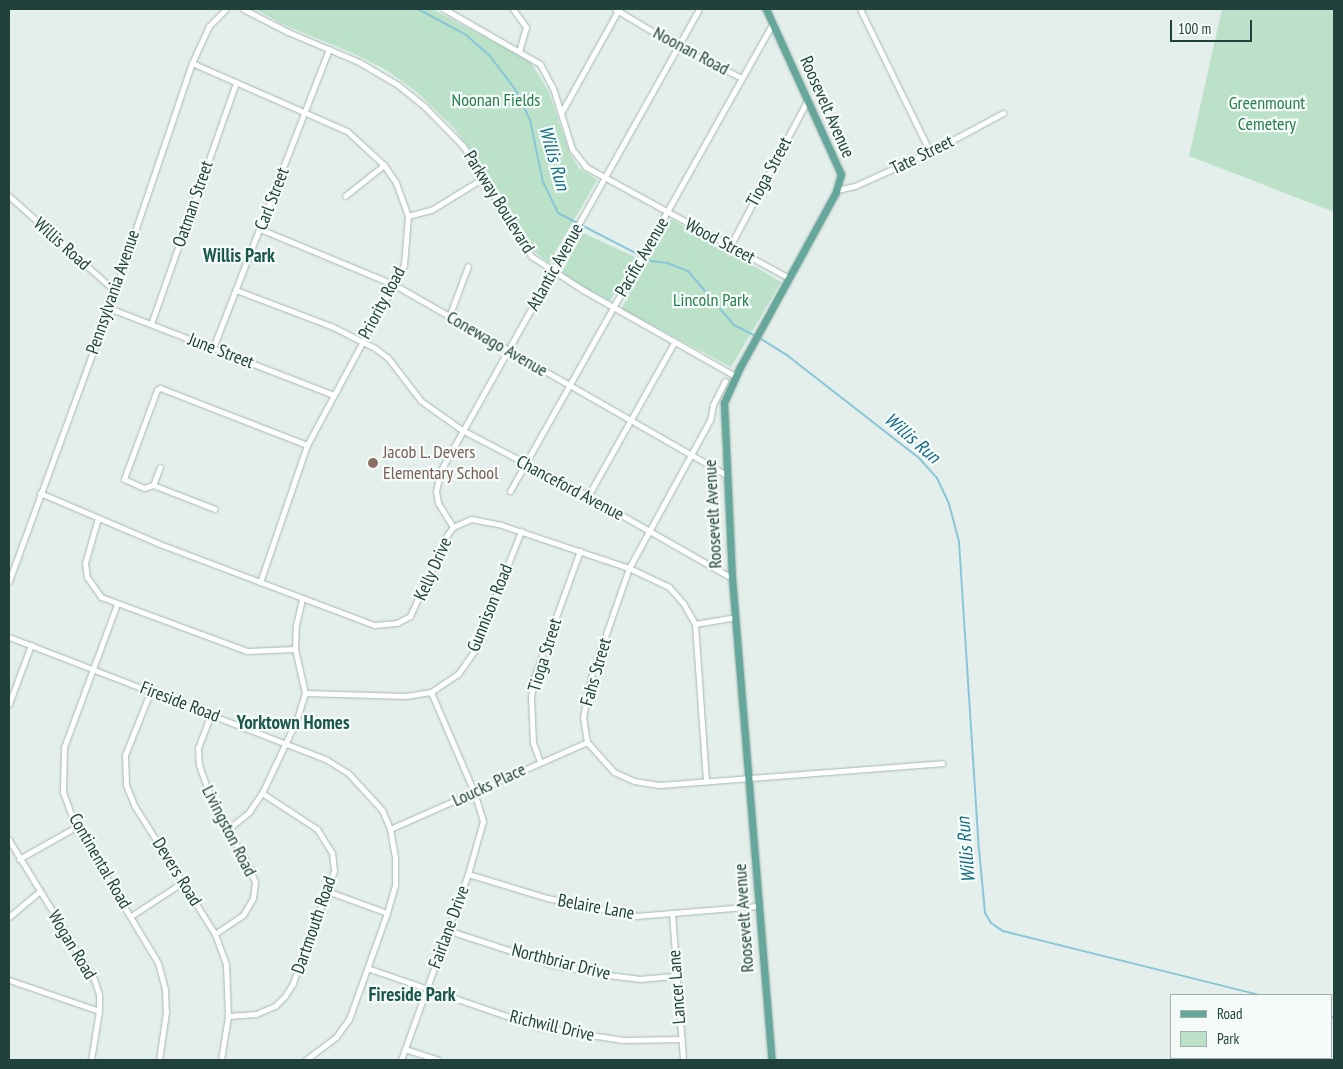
<!DOCTYPE html>
<style>
body{margin:0}
#map{position:relative;width:1343px;height:1069px;overflow:hidden;background:#e4efeb;font-family:"PT Sans Narrow",sans-serif}
div>[style]{position:absolute}
.green>*{inset:0;background:#bbe1c8}
.stream>*{height:2px;margin:-1px;padding:0 1px;transform-origin:1px;border-radius:1px;background:#88c6d8}
.roads{filter:drop-shadow(0 0 1px #a6b8b3) drop-shadow(0 0 1px #a6b8b3)}
.minor>*{height:5px;margin:-2.5px;padding:0 2.5px;transform-origin:2.5px;border-radius:2.5px;background:#fff}
.major>*{height:7px;margin:-3.5px;padding:0 3.5px;transform-origin:3.5px;border-radius:3.5px;background:#65a89b}
.dots>*{width:14px;height:14px;translate:-50% -50%;box-sizing:border-box;border:2px solid #f5fbf8;border-radius:50%}
span{translate:-50% -50%;white-space:nowrap;text-align:center;line-height:1.15;-webkit-text-stroke:4.5px #f5fbf8;paint-order:stroke}
.street-label{font-size:18px;color:#21423c}
.park-label{font-size:18px;color:#277d4e}
.education-label{font-size:18px;color:#785e54}
.left{translate:0 -50%;text-align:left}
.water-label{font-size:19px;color:#156b85;font-style:italic}
.neighbourhood-label{font-size:19px;color:#1b574c;font-weight:700}
.frame{position:absolute;inset:0;border:10px solid #21423c;pointer-events:none}
.legend{position:absolute;left:1170px;top:994px;width:162px;height:65px;box-sizing:border-box;background:#f5fbf8;border:1px solid #a0b1ad;margin:0;padding:6px 9px;list-style:none;font-size:15px;color:#21423c}
.legend li{display:flex;align-items:center;gap:10px;height:25px}
.legend b{width:25px;border:1px solid #a0b1ad}
.scale{position:absolute;left:1170px;top:20px;width:82px;height:22px;box-sizing:border-box;border:2px solid #21423c;border-top:0;padding-left:6px;font-size:15px;line-height:18px;white-space:nowrap;color:#21423c;-webkit-text-stroke:4px #f5fbf8;paint-order:stroke}
</style>
<div id="map">
<div class="green">
<i style="clip-path:polygon(255px 9px,432px 9px,529px 60px,549px 92px,570px 154px,579px 168px,597px 180px,549px 263px,526px 245px,499px 193px,473px 153px,453px 127px,418px 93px,388px 71px,357px 55px,282px 24px)"></i>
<i style="clip-path:polygon(1222px 9px,1334px 9px,1334px 212px,1189px 156px)"></i>
<i style="clip-path:polygon(671px 219px,781px 282px,731px 367px,621px 309px)"></i>
<i style="clip-path:polygon(583px 233px,635px 257px,610px 301px,564px 277px,562px 272px)"></i>
</div>
<div class="stream">
<i style="left:418px;top:9px;width:55px;rotate:28.4deg"></i>
<i style="left:466px;top:35px;width:30px;rotate:41deg"></i>
<i style="left:489px;top:55px;width:43px;rotate:52.6deg"></i>
<i style="left:515px;top:89px;width:34px;rotate:64deg"></i>
<i style="left:530px;top:120px;width:63px;rotate:78.2deg"></i>
<i style="left:543px;top:182px;width:34px;rotate:64deg"></i>
<i style="left:558px;top:213px;width:105px;rotate:27.3deg"></i>
<i style="left:651px;top:261px;width:16px;rotate:7deg"></i>
<i style="left:667px;top:263px;width:22px;rotate:21deg"></i>
<i style="left:688px;top:271px;width:71px;rotate:49.6deg"></i>
<i style="left:734px;top:325px;width:22px;rotate:27deg"></i>
<i style="left:758px;top:337px;width:36px;rotate:32deg"></i>
<i style="left:788px;top:356px;width:166px;rotate:37.9deg"></i>
<i style="left:919px;top:458px;width:27px;rotate:48deg"></i>
<i style="left:937px;top:478px;width:29px;rotate:65deg"></i>
<i style="left:949px;top:504px;width:39px;rotate:75deg"></i>
<i style="left:959px;top:542px;width:308px;rotate:86.3deg"></i>
<i style="left:979px;top:849px;width:64px;rotate:84.6deg"></i>
<i style="left:985px;top:913px;width:12px;rotate:59deg"></i>
<i style="left:991px;top:923px;width:14px;rotate:34deg"></i>
<i style="left:1003px;top:931px;width:265px;rotate:14deg"></i>
<i style="left:1332px;top:1017px;width:2px;rotate:27deg"></i>
</div>
<div class="roads">
<div class="minor">
<i style="left:243px;top:9px;width:51px;rotate:27.1deg"></i>
<i style="left:288px;top:32px;width:77px;rotate:22.9deg"></i>
<i style="left:359px;top:62px;width:45px;rotate:30.5deg"></i>
<i style="left:398px;top:85px;width:35px;rotate:39deg"></i>
<i style="left:425px;top:107px;width:54px;rotate:45.7deg"></i>
<i style="left:463px;top:146px;width:129px;rotate:58.3deg"></i>
<i style="left:531px;top:256px;width:62px;rotate:33.2deg"></i>
<i style="left:583px;top:290px;width:175px;rotate:29.5deg"></i>
<i style="left:444px;top:9px;width:111px;rotate:29.8deg"></i>
<i style="left:540px;top:64px;width:27px;rotate:62deg"></i>
<i style="left:553px;top:88px;width:64px;rotate:72.7deg"></i>
<i style="left:572px;top:149px;width:23px;rotate:52deg"></i>
<i style="left:586px;top:167px;width:231px;rotate:28.7deg"></i>
<i style="left:513px;top:9px;width:22px;rotate:54deg"></i>
<i style="left:526px;top:27px;width:25px;rotate:106deg"></i>
<i style="left:615px;top:9px;width:74px;rotate:31.1deg"></i>
<i style="left:678px;top:47px;width:71px;rotate:25.8deg"></i>
<i style="left:860px;top:9px;width:159px;rotate:63.9deg"></i>
<i style="left:192px;top:63px;width:169px;rotate:23.7deg"></i>
<i style="left:347px;top:131px;width:50px;rotate:42.6deg"></i>
<i style="left:384px;top:165px;width:22px;rotate:56deg"></i>
<i style="left:396px;top:183px;width:35px;rotate:70deg"></i>
<i style="left:408px;top:216px;width:49px;rotate:94.7deg"></i>
<i style="left:404px;top:265px;width:204px;rotate:118.3deg"></i>
<i style="left:307px;top:445px;width:145px;rotate:108.9deg"></i>
<i style="left:561px;top:113px;width:119px;rotate:-60.9deg"></i>
<i style="left:837px;top:190px;width:18px;rotate:-13deg"></i>
<i style="left:855px;top:186px;width:82px;rotate:-24.4deg"></i>
<i style="left:930px;top:152px;width:83px;rotate:-28.1deg"></i>
<i style="left:9px;top:196px;width:142px;rotate:41.9deg"></i>
<i style="left:345px;top:196px;width:50px;rotate:-38.5deg"></i>
<i style="left:408px;top:216px;width:24px;rotate:-15deg"></i>
<i style="left:431px;top:210px;width:63px;rotate:-31.4deg"></i>
<i style="left:260px;top:229px;width:144px;rotate:22.5deg"></i>
<i style="left:393px;top:284px;width:385px;rotate:29.8deg"></i>
<i style="left:730px;top:246px;width:166px;rotate:-62deg"></i>
<i style="left:236px;top:290px;width:102px;rotate:20.8deg"></i>
<i style="left:331px;top:326px;width:49px;rotate:26.6deg"></i>
<i style="left:375px;top:348px;width:16px;rotate:38deg"></i>
<i style="left:388px;top:358px;width:54px;rotate:52.5deg"></i>
<i style="left:421px;top:401px;width:50px;rotate:35.3deg"></i>
<i style="left:462px;top:430px;width:142px;rotate:27.6deg"></i>
<i style="left:588px;top:496px;width:166px;rotate:29.7deg"></i>
<i style="left:109px;top:308px;width:240px;rotate:21.2deg"></i>
<i style="left:449px;top:317px;width:54px;rotate:-69.6deg"></i>
<i style="left:151px;top:324px;width:256px;rotate:-70.6deg"></i>
<i style="left:213px;top:348px;width:321px;rotate:-68.8deg"></i>
<i style="left:725px;top:381px;width:27px;rotate:117deg"></i>
<i style="left:713px;top:405px;width:15px;rotate:101deg"></i>
<i style="left:710px;top:420px;width:169px;rotate:118.7deg"></i>
<i style="left:629px;top:568px;width:115px;rotate:109.2deg"></i>
<i style="left:591px;top:677px;width:41px;rotate:101.3deg"></i>
<i style="left:583px;top:717px;width:25px;rotate:81deg"></i>
<i style="left:587px;top:742px;width:40px;rotate:48deg"></i>
<i style="left:614px;top:772px;width:22px;rotate:24deg"></i>
<i style="left:634px;top:781px;width:25px;rotate:9deg"></i>
<i style="left:659px;top:785px;width:284px;rotate:-4.4deg"></i>
<i style="left:160px;top:467px;width:19px;rotate:111deg"></i>
<i style="left:153px;top:485px;width:66px;rotate:21.2deg"></i>
<i style="left:153px;top:485px;width:9px;rotate:162deg"></i>
<i style="left:144px;top:488px;width:22px;rotate:-156deg"></i>
<i style="left:124px;top:479px;width:95px;rotate:-69.7deg"></i>
<i style="left:157px;top:390px;width:4px;rotate:-34deg"></i>
<i style="left:160px;top:388px;width:158px;rotate:21.2deg"></i>
<i style="left:510px;top:491px;width:537px;rotate:-60.67deg"></i>
<i style="left:40px;top:493px;width:127px;rotate:23.1deg"></i>
<i style="left:157px;top:543px;width:232px;rotate:20.7deg"></i>
<i style="left:374px;top:625px;width:23px;rotate:-5deg"></i>
<i style="left:397px;top:623px;width:15px;rotate:-28deg"></i>
<i style="left:410px;top:616px;width:89px;rotate:-65.4deg"></i>
<i style="left:447px;top:535px;width:10px;rotate:-53deg"></i>
<i style="left:453px;top:527px;width:20px;rotate:-24deg"></i>
<i style="left:471px;top:519px;width:31px;rotate:11deg"></i>
<i style="left:501px;top:525px;width:135px;rotate:18.6deg"></i>
<i style="left:629px;top:568px;width:44px;rotate:25.4deg"></i>
<i style="left:669px;top:587px;width:21px;rotate:49deg"></i>
<i style="left:683px;top:603px;width:24px;rotate:60deg"></i>
<i style="left:695px;top:624px;width:158px;rotate:86deg"></i>
<i style="left:588px;top:496px;width:176px;rotate:-60.7deg"></i>
<i style="left:98px;top:518px;width:47px;rotate:106.1deg"></i>
<i style="left:85px;top:563px;width:14px;rotate:82deg"></i>
<i style="left:87px;top:577px;width:24px;rotate:55deg"></i>
<i style="left:101px;top:597px;width:156px;rotate:20.3deg"></i>
<i style="left:247px;top:651px;width:48px;rotate:-2.4deg"></i>
<i style="left:453px;top:527px;width:28px;rotate:-122deg"></i>
<i style="left:438px;top:503px;width:12px;rotate:-99deg"></i>
<i style="left:436px;top:491px;width:22px;rotate:-77deg"></i>
<i style="left:441px;top:470px;width:528px;rotate:-60.77deg"></i>
<i style="left:9px;top:581px;width:291px;rotate:-69.9deg"></i>
<i style="left:109px;top:308px;width:259px;rotate:-71.3deg"></i>
<i style="left:192px;top:63px;width:41px;rotate:-65.3deg"></i>
<i style="left:209px;top:26px;width:24px;rotate:-45deg"></i>
<i style="left:117px;top:604px;width:153px;rotate:110.3deg"></i>
<i style="left:64px;top:747px;width:45px;rotate:91.3deg"></i>
<i style="left:63px;top:792px;width:37px;rotate:70deg"></i>
<i style="left:76px;top:827px;width:159px;rotate:58.9deg"></i>
<i style="left:158px;top:963px;width:27px;rotate:75deg"></i>
<i style="left:165px;top:989px;width:23px;rotate:88deg"></i>
<i style="left:166px;top:1012px;width:49px;rotate:98.3deg"></i>
<i style="left:695px;top:624px;width:42px;rotate:-9.7deg"></i>
<i style="left:9px;top:637px;width:341px;rotate:21.1deg"></i>
<i style="left:327px;top:760px;width:25px;rotate:32deg"></i>
<i style="left:348px;top:773px;width:50px;rotate:47.4deg"></i>
<i style="left:382px;top:810px;width:21px;rotate:67deg"></i>
<i style="left:390px;top:829px;width:28px;rotate:80deg"></i>
<i style="left:395px;top:857px;width:28px;rotate:90deg"></i>
<i style="left:395px;top:885px;width:29px;rotate:106deg"></i>
<i style="left:387px;top:913px;width:113px;rotate:109.7deg"></i>
<i style="left:349px;top:1019px;width:22px;rotate:126deg"></i>
<i style="left:336px;top:1037px;width:39px;rotate:143deg"></i>
<i style="left:151px;top:690px;width:70px;rotate:111.8deg"></i>
<i style="left:125px;top:755px;width:30px;rotate:88deg"></i>
<i style="left:126px;top:785px;width:22px;rotate:68deg"></i>
<i style="left:134px;top:805px;width:152px;rotate:57.9deg"></i>
<i style="left:215px;top:934px;width:33px;rotate:70deg"></i>
<i style="left:226px;top:965px;width:51px;rotate:87.8deg"></i>
<i style="left:228px;top:1016px;width:45px;rotate:99deg"></i>
<i style="left:305px;top:693px;width:101px;rotate:1.7deg"></i>
<i style="left:406px;top:696px;width:25px;rotate:-9deg"></i>
<i style="left:431px;top:692px;width:32px;rotate:-34deg"></i>
<i style="left:458px;top:674px;width:28px;rotate:-55deg"></i>
<i style="left:474px;top:651px;width:129px;rotate:-68.6deg"></i>
<i style="left:9px;top:704px;width:63px;rotate:-69.6deg"></i>
<i style="left:211px;top:714px;width:36px;rotate:111deg"></i>
<i style="left:198px;top:748px;width:17px;rotate:87deg"></i>
<i style="left:199px;top:765px;width:51px;rotate:70.5deg"></i>
<i style="left:216px;top:813px;width:52px;rotate:57.5deg"></i>
<i style="left:244px;top:857px;width:27px;rotate:66deg"></i>
<i style="left:255px;top:882px;width:16px;rotate:97deg"></i>
<i style="left:253px;top:898px;width:20px;rotate:120deg"></i>
<i style="left:243px;top:915px;width:34px;rotate:146deg"></i>
<i style="left:540px;top:762px;width:20px;rotate:-110deg"></i>
<i style="left:533px;top:743px;width:46px;rotate:-92.5deg"></i>
<i style="left:531px;top:697px;width:22px;rotate:-80deg"></i>
<i style="left:535px;top:675px;width:132px;rotate:-70.1deg"></i>
<i style="left:390px;top:829px;width:215px;rotate:-23.8deg"></i>
<i style="left:227px;top:830px;width:28px;rotate:-39deg"></i>
<i style="left:249px;top:812px;width:23px;rotate:-56deg"></i>
<i style="left:262px;top:793px;width:82px;rotate:-64.7deg"></i>
<i style="left:297px;top:719px;width:27px;rotate:-73deg"></i>
<i style="left:305px;top:693px;width:45px;rotate:-102.8deg"></i>
<i style="left:295px;top:649px;width:24px;rotate:-88deg"></i>
<i style="left:296px;top:625px;width:27px;rotate:-77deg"></i>
<i style="left:9px;top:840px;width:163px;rotate:58.6deg"></i>
<i style="left:94px;top:979px;width:16px;rotate:72deg"></i>
<i style="left:99px;top:994px;width:17px;rotate:90deg"></i>
<i style="left:99px;top:1011px;width:50px;rotate:99.3deg"></i>
<i style="left:19px;top:859px;width:65px;rotate:-29.3deg"></i>
<i style="left:468px;top:874px;width:83px;rotate:16.9deg"></i>
<i style="left:547px;top:898px;width:91px;rotate:11.4deg"></i>
<i style="left:636px;top:916px;width:122px;rotate:-4.7deg"></i>
<i style="left:327px;top:891px;width:64px;rotate:20.1deg"></i>
<i style="left:672px;top:913px;width:147px;rotate:85.7deg"></i>
<i style="left:131px;top:916px;width:62px;rotate:-33.2deg"></i>
<i style="left:9px;top:917px;width:39px;rotate:-40deg"></i>
<i style="left:447px;top:930px;width:109px;rotate:18.1deg"></i>
<i style="left:551px;top:964px;width:50px;rotate:11.5deg"></i>
<i style="left:600px;top:974px;width:39px;rotate:7deg"></i>
<i style="left:639px;top:979px;width:37px;rotate:-5deg"></i>
<i style="left:367px;top:968px;width:181px;rotate:19deg"></i>
<i style="left:538px;top:1027px;width:86px;rotate:8.7deg"></i>
<i style="left:623px;top:1040px;width:59px;rotate:-1deg"></i>
<i style="left:9px;top:980px;width:95px;rotate:19deg"></i>
<i style="left:228px;top:1016px;width:28px;rotate:-4deg"></i>
<i style="left:256px;top:1014px;width:21px;rotate:-23deg"></i>
<i style="left:275px;top:1006px;width:14px;rotate:-45deg"></i>
<i style="left:285px;top:996px;width:15px;rotate:-58deg"></i>
<i style="left:293px;top:983px;width:119px;rotate:-69.9deg"></i>
<i style="left:334px;top:871px;width:18px;rotate:-96deg"></i>
<i style="left:332px;top:853px;width:28px;rotate:-122deg"></i>
<i style="left:317px;top:829px;width:66px;rotate:-146.8deg"></i>
<i style="left:405px;top:1049px;width:35px;rotate:18deg"></i>
<i style="left:401px;top:1060px;width:198px;rotate:-70.2deg"></i>
<i style="left:468px;top:874px;width:55px;rotate:-74.2deg"></i>
<i style="left:483px;top:821px;width:30px;rotate:-107deg"></i>
<i style="left:474px;top:792px;width:109px;rotate:-113.3deg"></i>
</div>
<div class="major">
<i style="left:766px;top:9px;width:181px;rotate:65.6deg"></i>
<i style="left:841px;top:174px;width:19px;rotate:106deg"></i>
<i style="left:836px;top:192px;width:200px;rotate:118.7deg"></i>
<i style="left:740px;top:367px;width:39px;rotate:114deg"></i>
<i style="left:724px;top:403px;width:175px;rotate:87.4deg"></i>
<i style="left:732px;top:578px;width:484px;rotate:85.3deg"></i>
</div>
</div>
<div class="dots">
<i style="left:373px;top:463px;background:#8d6e63"></i>
</div>
<div class="street-label">
<span style="left:691px;top:51px;rotate:28deg">Noonan Road</span>
<span style="left:827px;top:107px;rotate:66deg">Roosevelt Avenue</span>
<span style="left:922px;top:155px;rotate:-26deg">Tate Street</span>
<span style="left:769px;top:172px;rotate:-62deg">Tioga Street</span>
<span style="left:272px;top:199px;rotate:-69deg">Carl Street</span>
<span style="left:499px;top:202px;rotate:58deg">Parkway Boulevard</span>
<span style="left:193px;top:204px;rotate:-71deg">Oatman Street</span>
<span style="left:720px;top:241px;rotate:28deg">Wood Street</span>
<span style="left:62px;top:244px;rotate:42deg">Willis Road</span>
<span style="left:642px;top:257px;rotate:-60deg">Pacific Avenue</span>
<span style="left:555px;top:267px;rotate:-61deg">Atlantic Avenue</span>
<span style="left:113px;top:292px;rotate:-71deg">Pennsylvania Avenue</span>
<span style="left:382px;top:303px;rotate:-62deg">Priority Road</span>
<span style="left:497px;top:344px;rotate:30deg">Conewago Avenue</span>
<span style="left:221px;top:351px;rotate:21deg">June Street</span>
<span style="left:570px;top:488px;rotate:28deg">Chanceford Avenue</span>
<span style="left:713px;top:514px;rotate:-93deg">Roosevelt Avenue</span>
<span style="left:433px;top:569px;rotate:-66deg">Kelly Drive</span>
<span style="left:490px;top:608px;rotate:-68deg">Gunnison Road</span>
<span style="left:545px;top:655px;rotate:-73deg">Tioga Street</span>
<span style="left:596px;top:672px;rotate:-74deg">Fahs Street</span>
<span style="left:180px;top:702px;rotate:21deg">Fireside Road</span>
<span style="left:489px;top:785px;rotate:-25deg">Loucks Place</span>
<span style="left:229px;top:831px;rotate:63deg">Livingston Road</span>
<span style="left:100px;top:861px;rotate:60deg">Continental Road</span>
<span style="left:177px;top:872px;rotate:58deg">Devers Road</span>
<span style="left:596px;top:907px;rotate:10deg">Belaire Lane</span>
<span style="left:744px;top:918px;rotate:-94deg">Roosevelt Avenue</span>
<span style="left:314px;top:925px;rotate:-71deg">Dartmouth Road</span>
<span style="left:449px;top:927px;rotate:-70deg">Fairlane Drive</span>
<span style="left:72px;top:945px;rotate:59deg">Wogan Road</span>
<span style="left:561px;top:962px;rotate:14deg">Northbriar Drive</span>
<span style="left:677px;top:987px;rotate:-94deg">Lancer Lane</span>
<span style="left:552px;top:1026px;rotate:13deg">Richwill Drive</span>
</div>
<div class="park-label">
<span style="left:496px;top:100px">Noonan Fields</span>
<span style="left:1267px;top:114px">Greenmount<br>Cemetery</span>
<span style="left:711px;top:300px">Lincoln Park</span>
</div>
<div class="education-label">
<span class="left" style="left:383px;top:463px">Jacob L. Devers<br>Elementary School</span>
</div>
<div class="water-label">
<span style="left:554px;top:158px;rotate:74deg">Willis Run</span>
<span style="left:912px;top:438px;rotate:41deg">Willis Run</span>
<span style="left:966px;top:850px;rotate:-95deg">Willis Run</span>
</div>
<div class="neighbourhood-label">
<span style="left:239px;top:256px">Willis Park</span>
<span style="left:293px;top:723px">Yorktown Homes</span>
<span style="left:412px;top:995px">Fireside Park</span>
</div>
<div class="frame"></div>
<ul class="legend">
<li><b style="height:6px;background:#65a89b"></b>Road</li>
<li><b style="height:14px;background:#bbe1c8"></b>Park</li>
</ul>
<div class="scale">100 m</div>
</div>
